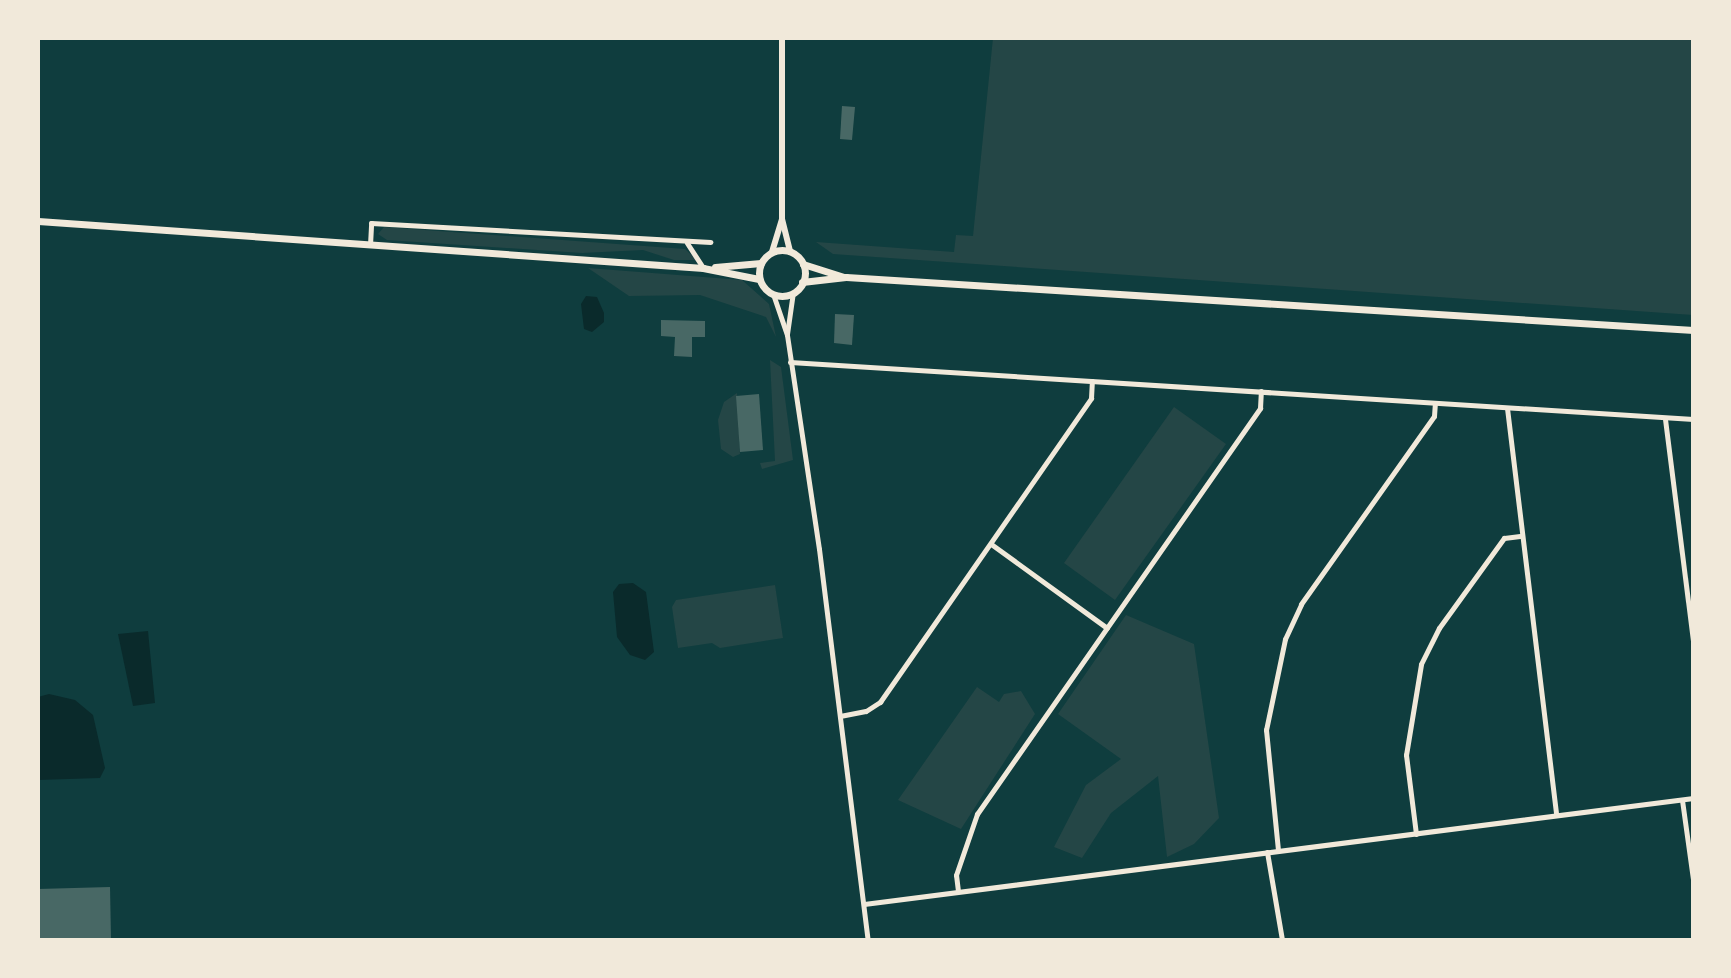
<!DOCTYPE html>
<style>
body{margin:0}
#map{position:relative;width:1731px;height:978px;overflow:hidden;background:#0f3d3e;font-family:Mulish,sans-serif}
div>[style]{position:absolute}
.green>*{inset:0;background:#244646}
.water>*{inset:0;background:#0a2a2b}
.building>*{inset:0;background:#486865}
.minor>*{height:5px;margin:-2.5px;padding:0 2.5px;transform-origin:2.5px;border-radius:2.5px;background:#f1e9da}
.tertiary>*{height:6px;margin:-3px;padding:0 3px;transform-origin:3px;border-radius:3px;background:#f1e9da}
.secondary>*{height:7px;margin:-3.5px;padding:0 3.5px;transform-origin:3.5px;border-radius:3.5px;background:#f1e9da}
.secondary>.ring{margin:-3.5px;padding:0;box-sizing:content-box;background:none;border:7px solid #f1e9da;border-radius:50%}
span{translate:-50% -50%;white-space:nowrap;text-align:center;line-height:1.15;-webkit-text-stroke:6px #f1e9da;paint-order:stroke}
.frame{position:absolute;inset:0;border:40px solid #f1e9da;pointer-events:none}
</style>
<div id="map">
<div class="green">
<i style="clip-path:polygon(993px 38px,1693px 38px,1693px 315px,833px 254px,816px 242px,954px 252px,956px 235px,973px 236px)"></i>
<i style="clip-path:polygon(384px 227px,685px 249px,697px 260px,674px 260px,643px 250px,582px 253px,387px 240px,378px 234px)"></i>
<i style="clip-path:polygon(588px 268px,742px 280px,769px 304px,776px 337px,766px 317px,700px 295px,629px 296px)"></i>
<i style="clip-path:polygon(770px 360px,781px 367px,793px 460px,762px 469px,760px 463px,775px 461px)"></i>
<i style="clip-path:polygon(737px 393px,740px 454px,733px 457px,721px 449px,718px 420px,724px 402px)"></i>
<i style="clip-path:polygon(1174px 407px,1226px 444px,1115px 600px,1064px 563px)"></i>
<i style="clip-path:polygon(775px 585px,783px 638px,720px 648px,712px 643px,678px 648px,672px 607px,676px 600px)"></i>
<i style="clip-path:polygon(1126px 615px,1194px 644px,1219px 818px,1194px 844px,1167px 857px,1158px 776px,1111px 813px,1082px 858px,1054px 847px,1086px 785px,1121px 759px,1058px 714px)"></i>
<i style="clip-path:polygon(977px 687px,999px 702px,1004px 694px,1021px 691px,1035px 714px,961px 829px,898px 800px)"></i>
</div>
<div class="water">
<i style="clip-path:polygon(586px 296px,597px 297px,604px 313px,604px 322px,592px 332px,584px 329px,581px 304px)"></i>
<i style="clip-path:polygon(633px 583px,646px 592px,654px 652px,645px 660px,630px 655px,617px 637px,613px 592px,619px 584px)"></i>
<i style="clip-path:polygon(148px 631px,155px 703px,133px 706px,118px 634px)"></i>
<i style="clip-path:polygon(49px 694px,75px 700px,93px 715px,105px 768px,100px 778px,38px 780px,38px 697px)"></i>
</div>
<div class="building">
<i style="clip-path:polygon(842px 106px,855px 107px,852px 140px,840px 139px)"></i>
<i style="clip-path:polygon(835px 314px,854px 315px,852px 345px,834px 343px)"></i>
<i style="clip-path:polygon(661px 320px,705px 321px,705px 337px,692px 337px,692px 357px,674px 356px,675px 337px,661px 336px)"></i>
<i style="clip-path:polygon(759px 394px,763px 450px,740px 452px,736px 396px)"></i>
<i style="clip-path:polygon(110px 887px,111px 940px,38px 940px,38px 889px)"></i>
</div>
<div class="minor">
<i style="left:687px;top:243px;width:30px;rotate:57deg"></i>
<i style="left:370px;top:245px;width:22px;rotate:-87deg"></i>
<i style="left:371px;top:223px;width:340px;rotate:3.2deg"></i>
<i style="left:773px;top:294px;width:43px;rotate:71.1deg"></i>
<i style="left:787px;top:335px;width:216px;rotate:81.5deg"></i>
<i style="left:819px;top:549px;width:394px;rotate:82.9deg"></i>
<i style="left:787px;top:334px;width:42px;rotate:-81.9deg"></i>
<i style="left:790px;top:362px;width:905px;rotate:3.61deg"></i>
<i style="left:1507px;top:408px;width:409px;rotate:83.1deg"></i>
<i style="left:1665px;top:419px;width:223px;rotate:82.8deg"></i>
<i style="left:991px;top:544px;width:143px;rotate:35.9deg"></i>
<i style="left:840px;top:716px;width:26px;rotate:-11deg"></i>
<i style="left:866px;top:711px;width:17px;rotate:-33deg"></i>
<i style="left:880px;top:702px;width:370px;rotate:-55.2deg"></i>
<i style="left:1091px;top:398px;width:17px;rotate:-87deg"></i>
<i style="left:1682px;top:800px;width:80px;rotate:82.1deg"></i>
<i style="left:1416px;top:834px;width:80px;rotate:-97.2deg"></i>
<i style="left:1406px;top:755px;width:92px;rotate:-80.6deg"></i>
<i style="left:1421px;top:664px;width:40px;rotate:-63.4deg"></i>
<i style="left:1439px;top:628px;width:111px;rotate:-54.2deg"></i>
<i style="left:1504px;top:538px;width:16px;rotate:-7deg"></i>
<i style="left:1278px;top:850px;width:121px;rotate:-95.7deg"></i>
<i style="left:1266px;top:730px;width:93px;rotate:-78.2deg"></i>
<i style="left:1285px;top:639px;width:38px;rotate:-65deg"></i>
<i style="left:1301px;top:604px;width:230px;rotate:-54.7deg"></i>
<i style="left:1434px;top:416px;width:13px;rotate:-86deg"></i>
<i style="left:1267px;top:852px;width:89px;rotate:80.3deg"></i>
<i style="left:958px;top:891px;width:16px;rotate:-97deg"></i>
<i style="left:956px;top:875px;width:65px;rotate:-71deg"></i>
<i style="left:977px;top:814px;width:495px;rotate:-55.1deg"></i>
<i style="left:1260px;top:408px;width:17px;rotate:-87deg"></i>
<i style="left:864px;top:904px;width:836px;rotate:-7.29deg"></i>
</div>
<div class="tertiary">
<i style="left:782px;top:38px;width:181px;rotate:90deg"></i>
<i style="left:782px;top:219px;width:33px;rotate:76deg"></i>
<i style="left:772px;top:252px;width:34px;rotate:-73deg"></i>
</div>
<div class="secondary">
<i style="left:38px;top:221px;width:667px;rotate:4.04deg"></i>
<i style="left:703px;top:268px;width:57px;rotate:11.1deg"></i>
<i class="ring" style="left:759px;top:250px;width:39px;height:39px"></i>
<i style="left:803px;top:264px;width:43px;rotate:17.6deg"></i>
<i style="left:715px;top:267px;width:46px;rotate:-5deg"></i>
<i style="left:802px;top:282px;width:44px;rotate:-6.5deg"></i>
<i style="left:846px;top:277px;width:849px;rotate:3.58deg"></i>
</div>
<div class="frame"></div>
</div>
